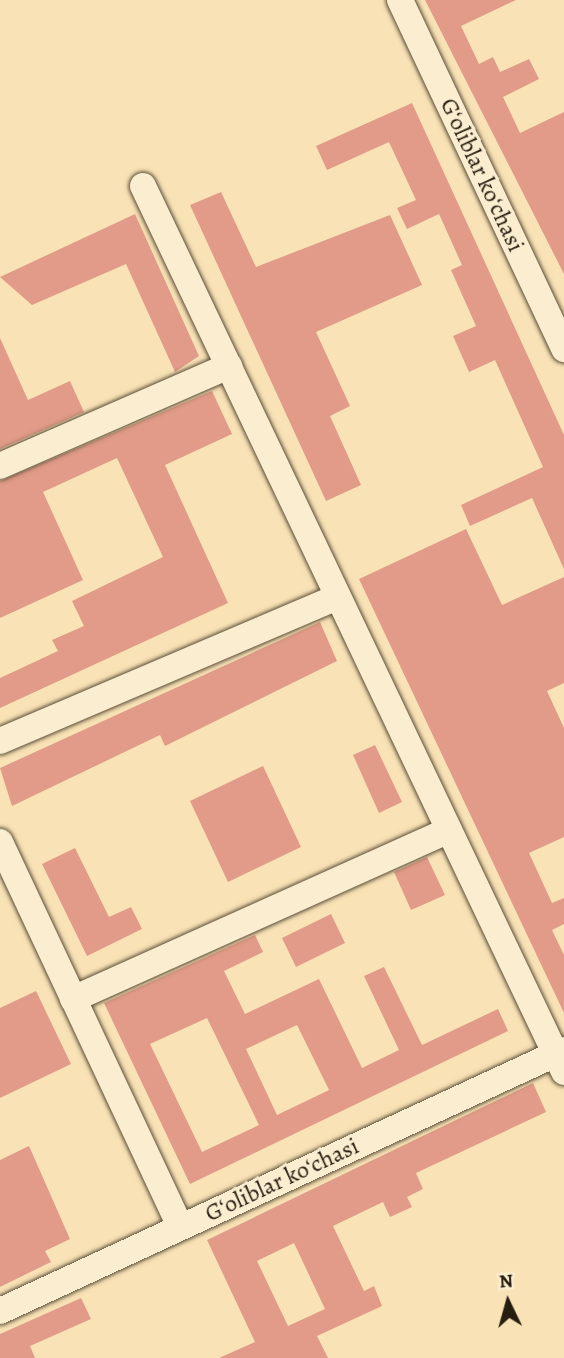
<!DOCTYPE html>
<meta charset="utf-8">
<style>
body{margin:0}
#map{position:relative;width:564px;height:1358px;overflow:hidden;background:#f9e3b6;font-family:Alegreya,serif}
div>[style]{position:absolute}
.building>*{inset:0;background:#e19b88}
.roads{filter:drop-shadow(0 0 2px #5c4e39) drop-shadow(0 0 2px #5c4e39)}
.street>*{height:26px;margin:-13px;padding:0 13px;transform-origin:13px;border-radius:13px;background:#fbedd0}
span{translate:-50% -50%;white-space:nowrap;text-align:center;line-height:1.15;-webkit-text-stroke:6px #fbedd0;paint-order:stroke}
.street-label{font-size:24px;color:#271d0f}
.north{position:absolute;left:473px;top:1267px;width:70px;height:70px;-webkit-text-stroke:5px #fbedd0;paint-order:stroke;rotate:355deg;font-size:19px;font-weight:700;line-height:28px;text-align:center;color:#271d0f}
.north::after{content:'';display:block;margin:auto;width:24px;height:32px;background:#271d0f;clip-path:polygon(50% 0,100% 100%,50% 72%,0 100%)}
</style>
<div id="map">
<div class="building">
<i style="clip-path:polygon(425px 0,516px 0,461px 26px,479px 64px,493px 57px,500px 72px,529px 59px,539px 79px,503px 97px,520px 133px,564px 112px,564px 274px)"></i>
<i style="clip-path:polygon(412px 103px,564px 435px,564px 569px,532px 498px,470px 526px,461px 505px,543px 467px,495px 360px,469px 372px,453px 336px,476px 326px,451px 270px,462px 265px,439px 214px,407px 229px,397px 208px,416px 200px,389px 142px,327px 170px,316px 146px)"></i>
<i style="clip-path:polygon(221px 192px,256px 267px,390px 215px,422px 285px,316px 332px,350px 406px,330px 416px,361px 485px,326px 501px,190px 205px)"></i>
<i style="clip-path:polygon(135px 214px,199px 356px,175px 372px,126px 264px,32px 305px,0 277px)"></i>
<i style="clip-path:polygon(0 338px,28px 400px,70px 381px,84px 412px,0 449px)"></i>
<i style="clip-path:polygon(212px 391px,232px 434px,165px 465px,228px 603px,0 708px,0 678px,58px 651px,52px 640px,84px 626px,72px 601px,163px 557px,117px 458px,43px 492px,83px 580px,0 618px,0 481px)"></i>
<i style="clip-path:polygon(466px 529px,502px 605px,564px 577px,564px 683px,547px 691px,564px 728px,564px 837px,529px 853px,552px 903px,564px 898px,564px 924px,552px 930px,564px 955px,564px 1013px,359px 579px)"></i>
<i style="clip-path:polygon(320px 622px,337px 661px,165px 746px,160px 735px,12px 806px,0 768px)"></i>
<i style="clip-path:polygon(375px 745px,402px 802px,379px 813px,353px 755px)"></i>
<i style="clip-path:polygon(263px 766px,301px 847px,228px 882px,190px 801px)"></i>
<i style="clip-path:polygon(75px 848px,109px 917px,131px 907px,142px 929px,87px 956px,42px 864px)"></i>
<i style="clip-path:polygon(427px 857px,445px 895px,411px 910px,394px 872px)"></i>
<i style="clip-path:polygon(331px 914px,345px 943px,296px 967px,282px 938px)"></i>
<i style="clip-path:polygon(evenodd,255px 935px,263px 952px,224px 971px,245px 1014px,319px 979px,362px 1068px,399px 1050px,364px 976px,384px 967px,422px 1045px,498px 1009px,508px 1031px,190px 1184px,104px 1003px,255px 935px,207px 1018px,259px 1125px,202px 1152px,150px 1044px,207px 1018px,255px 935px,297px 1025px,329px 1090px,277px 1115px,246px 1049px,297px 1025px)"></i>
<i style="clip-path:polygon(36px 991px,71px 1064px,0 1098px,0 1008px)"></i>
<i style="clip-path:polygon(evenodd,533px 1083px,546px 1112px,416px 1173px,423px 1189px,407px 1197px,412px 1207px,390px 1217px,383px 1202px,333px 1226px,364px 1291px,374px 1286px,382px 1306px,317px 1336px,328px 1358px,219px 1358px,255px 1342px,207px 1240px,533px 1083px,294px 1243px,325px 1309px,288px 1326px,257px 1261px,294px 1243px)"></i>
<i style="clip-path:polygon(29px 1146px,70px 1239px,45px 1251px,51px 1262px,0 1287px,0 1160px)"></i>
<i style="clip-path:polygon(81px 1298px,91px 1319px,30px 1346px,35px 1358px,0 1358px,0 1334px)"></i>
</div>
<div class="roads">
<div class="street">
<i style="left:400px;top:0;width:386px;rotate:64.8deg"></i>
<i style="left:143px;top:186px;width:981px;rotate:64.58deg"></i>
<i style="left:0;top:466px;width:250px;rotate:-23.6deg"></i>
<i style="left:0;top:741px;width:367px;rotate:-23.1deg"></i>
<i style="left:0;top:842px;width:425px;rotate:64.9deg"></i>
<i style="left:73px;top:999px;width:412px;rotate:-24.2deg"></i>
<i style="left:0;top:1311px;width:621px;rotate:-24.83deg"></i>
</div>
</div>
<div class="street-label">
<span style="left:482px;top:175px;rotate:65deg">Gʻoliblar koʻchasi</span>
<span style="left:282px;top:1180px;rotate:-25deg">Gʻoliblar koʻchasi</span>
</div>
<div class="north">N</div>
</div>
